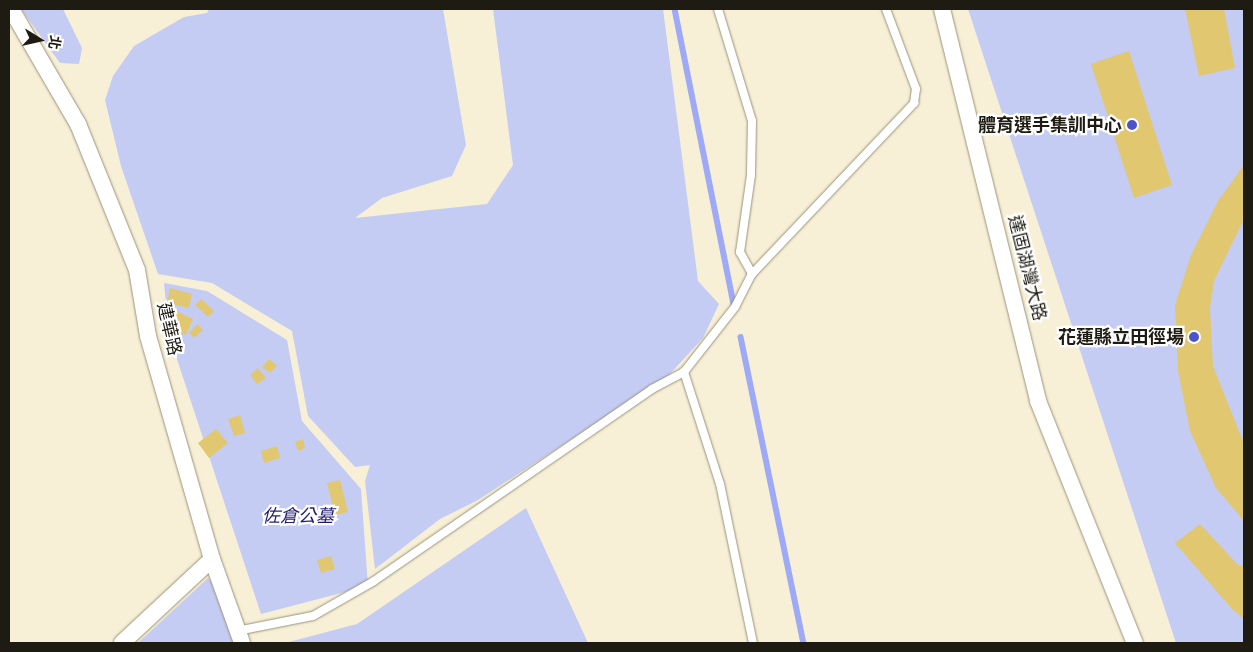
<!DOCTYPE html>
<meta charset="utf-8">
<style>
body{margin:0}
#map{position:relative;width:1253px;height:652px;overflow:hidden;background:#f7efd6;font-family:"IBM Plex Serif","Noto Sans TC",serif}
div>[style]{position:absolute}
.green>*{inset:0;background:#c4ccf4}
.stream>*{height:5.5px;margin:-2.75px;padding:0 2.75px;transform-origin:2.75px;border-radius:2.75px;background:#9eaaf6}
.building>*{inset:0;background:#e0c770}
.roads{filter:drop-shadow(0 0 1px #99937c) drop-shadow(0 0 1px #99937c)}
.service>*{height:8px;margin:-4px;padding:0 4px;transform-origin:4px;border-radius:4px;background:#fff}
.minor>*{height:16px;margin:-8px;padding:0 8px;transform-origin:8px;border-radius:8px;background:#fff}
.dots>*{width:14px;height:14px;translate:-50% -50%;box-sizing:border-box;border:2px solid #fff;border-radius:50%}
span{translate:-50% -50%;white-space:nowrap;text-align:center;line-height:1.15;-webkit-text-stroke:4.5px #fff;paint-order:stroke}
.poi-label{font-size:18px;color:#1e1b12;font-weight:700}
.right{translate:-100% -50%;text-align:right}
.street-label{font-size:18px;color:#1e1b12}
.park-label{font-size:18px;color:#211b71;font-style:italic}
.frame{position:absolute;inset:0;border:10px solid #1e1b12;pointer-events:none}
.north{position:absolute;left:15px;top:15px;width:50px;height:50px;-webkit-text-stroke:4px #fff;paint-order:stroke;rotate:100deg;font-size:14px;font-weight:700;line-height:20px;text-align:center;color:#1e1b12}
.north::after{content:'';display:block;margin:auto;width:18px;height:22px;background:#1e1b12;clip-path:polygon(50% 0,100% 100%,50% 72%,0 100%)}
</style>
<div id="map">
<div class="green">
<i style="clip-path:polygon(21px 9px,63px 9px,82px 48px,79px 64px,60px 63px)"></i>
<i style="clip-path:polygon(209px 9px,443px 9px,466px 145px,452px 176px,382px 198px,355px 218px,487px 204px,513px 165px,493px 9px,663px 9px,698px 281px,719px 304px,703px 338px,668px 376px,478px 500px,440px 519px,375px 569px,365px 481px,370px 465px,355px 467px,308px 416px,292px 331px,212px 283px,158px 274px,121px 166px,105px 100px,113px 76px,134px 46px,184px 17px,207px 13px)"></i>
<i style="clip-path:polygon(968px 9px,1244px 9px,1244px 643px,1176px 643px)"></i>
<i style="clip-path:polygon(164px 283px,207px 291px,287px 340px,302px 421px,361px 489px,368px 586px,261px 614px,169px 335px)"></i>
<i style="clip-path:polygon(526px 508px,588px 643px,285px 643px,357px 624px)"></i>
<i style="clip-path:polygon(208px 578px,223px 590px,242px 643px,138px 643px)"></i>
</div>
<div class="stream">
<i style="left:675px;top:9px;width:305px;rotate:78.7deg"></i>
<i style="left:741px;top:337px;width:312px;rotate:78.4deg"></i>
</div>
<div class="building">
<i style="clip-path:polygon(1185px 9px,1224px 9px,1235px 68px,1199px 76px)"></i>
<i style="clip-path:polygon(1129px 51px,1172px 185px,1134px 198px,1091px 64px)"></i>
<i style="clip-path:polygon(1244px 165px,1244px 219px,1214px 281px,1210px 308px,1213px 366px,1244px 444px,1244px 521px,1216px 488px,1190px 431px,1178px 371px,1175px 305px,1191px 255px,1218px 201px)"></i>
<i style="clip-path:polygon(170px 288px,192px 294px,189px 308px,167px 303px)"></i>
<i style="clip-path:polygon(201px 299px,214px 311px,208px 317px,195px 305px)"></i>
<i style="clip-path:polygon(166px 306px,193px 319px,186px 335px,158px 322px)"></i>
<i style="clip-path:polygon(198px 324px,203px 330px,194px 338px,189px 332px)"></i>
<i style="clip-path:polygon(269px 359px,277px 366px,270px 373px,262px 367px)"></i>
<i style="clip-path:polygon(258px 368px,266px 378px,257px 384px,250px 375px)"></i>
<i style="clip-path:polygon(240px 415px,245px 433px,234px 436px,228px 419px)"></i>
<i style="clip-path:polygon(216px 429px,228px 443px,209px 458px,198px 443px)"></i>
<i style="clip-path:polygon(303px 439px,305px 448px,298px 451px,295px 442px)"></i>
<i style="clip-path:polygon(277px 446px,280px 458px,264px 463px,261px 451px)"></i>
<i style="clip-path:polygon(340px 480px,348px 512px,335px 515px,327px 483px)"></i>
<i style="clip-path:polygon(1200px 524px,1239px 566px,1244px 566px,1244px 619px,1232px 609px,1175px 543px)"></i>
<i style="clip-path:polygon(331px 556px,335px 569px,321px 573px,317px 560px)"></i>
</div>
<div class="roads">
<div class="service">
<i style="left:718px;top:9px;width:117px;rotate:73.1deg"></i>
<i style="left:752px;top:121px;width:54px;rotate:91.1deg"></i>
<i style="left:751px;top:175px;width:78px;rotate:98.1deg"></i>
<i style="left:740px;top:252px;width:25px;rotate:61deg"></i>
<i style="left:237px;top:631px;width:77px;rotate:-11.2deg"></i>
<i style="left:313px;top:616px;width:70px;rotate:-29.8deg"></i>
<i style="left:374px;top:581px;width:338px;rotate:-34.6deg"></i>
<i style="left:652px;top:389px;width:36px;rotate:-28deg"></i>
<i style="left:753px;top:643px;width:162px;rotate:-101.7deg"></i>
<i style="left:720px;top:484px;width:118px;rotate:-107.8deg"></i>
<i style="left:684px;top:372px;width:83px;rotate:-51.9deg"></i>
<i style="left:735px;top:307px;width:37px;rotate:-63deg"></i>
<i style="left:752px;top:274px;width:236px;rotate:-46.5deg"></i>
<i style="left:914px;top:103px;width:14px;rotate:-82deg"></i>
<i style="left:916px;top:89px;width:85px;rotate:-110.6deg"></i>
</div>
<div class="minor">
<i style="left:11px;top:9px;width:133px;rotate:59.8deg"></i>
<i style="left:78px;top:124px;width:157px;rotate:68deg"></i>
<i style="left:137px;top:270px;width:67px;rotate:80.5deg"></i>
<i style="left:148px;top:336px;width:232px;rotate:74deg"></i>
<i style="left:212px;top:559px;width:123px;rotate:137deg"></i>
<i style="left:942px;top:9px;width:404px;rotate:76.2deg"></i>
<i style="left:1038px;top:401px;width:261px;rotate:68.2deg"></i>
<i style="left:212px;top:559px;width:89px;rotate:70.3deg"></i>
</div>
</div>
<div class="dots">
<i style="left:1132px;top:125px;background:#4f52c8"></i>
<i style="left:1194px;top:337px;background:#4f52c8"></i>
</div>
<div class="poi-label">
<span class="right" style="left:1122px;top:125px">體育選手集訓中心</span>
<span class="right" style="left:1184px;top:337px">花蓮縣立田徑場</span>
</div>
<div class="street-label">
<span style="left:1027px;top:268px;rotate:76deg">達固湖灣大路</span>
<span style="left:169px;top:329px;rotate:77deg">建華路</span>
</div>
<div class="park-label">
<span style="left:298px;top:516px">佐倉公墓</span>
</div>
<div class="frame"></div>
<div class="north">北</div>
</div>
